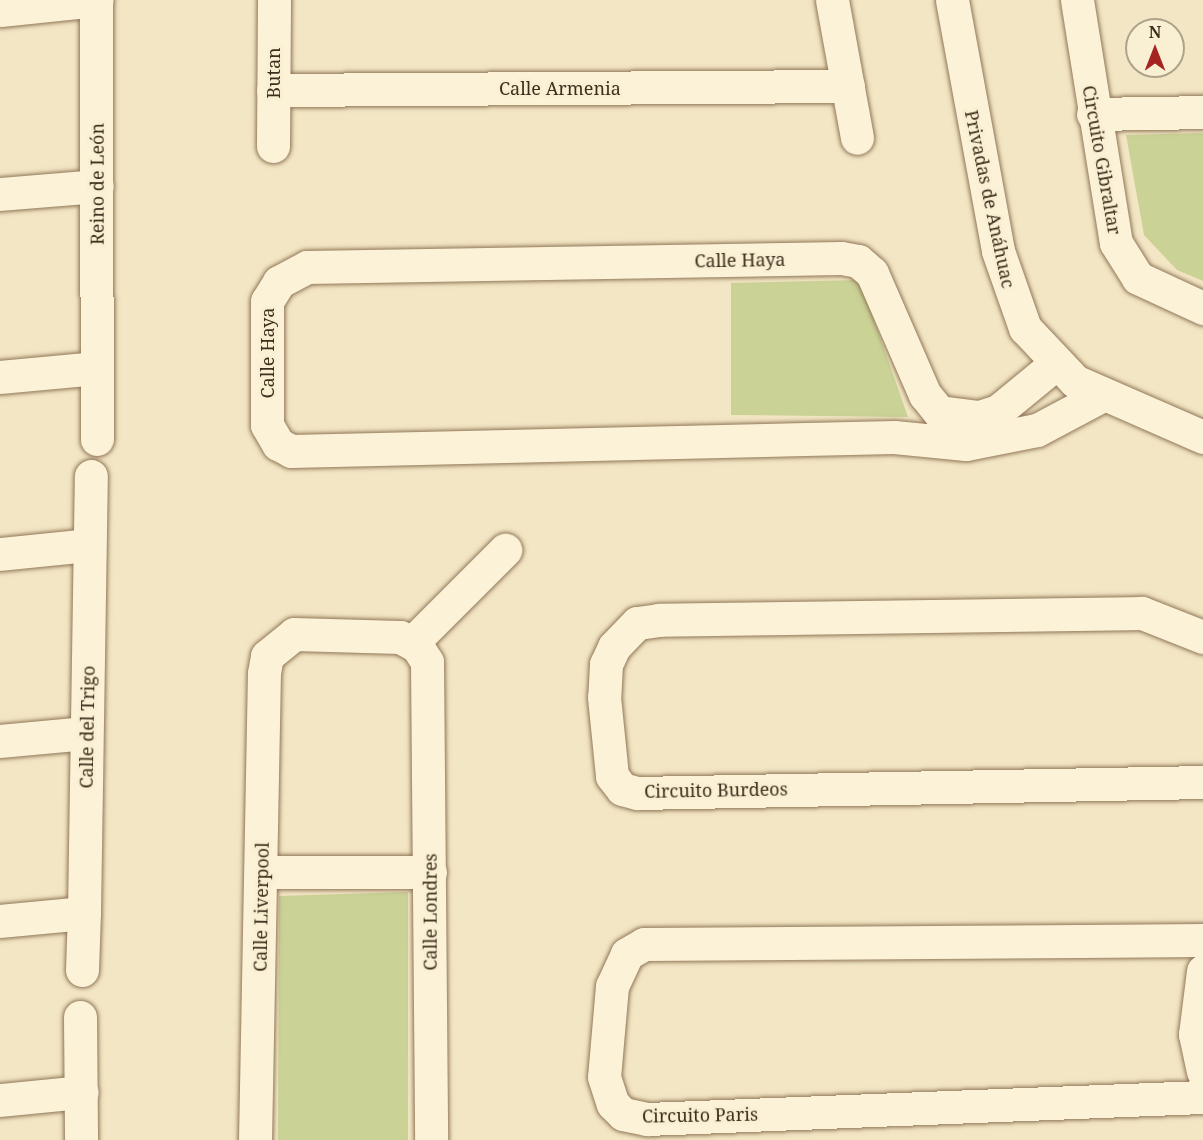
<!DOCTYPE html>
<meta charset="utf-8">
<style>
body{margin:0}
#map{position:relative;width:1203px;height:1140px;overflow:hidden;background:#f3e6c4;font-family:"Noto Serif",serif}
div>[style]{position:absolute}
.green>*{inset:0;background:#cad296}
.roads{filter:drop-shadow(0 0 2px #907758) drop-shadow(0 0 2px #907758)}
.minor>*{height:33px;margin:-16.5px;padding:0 16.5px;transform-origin:16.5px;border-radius:16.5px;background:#fcf2d8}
span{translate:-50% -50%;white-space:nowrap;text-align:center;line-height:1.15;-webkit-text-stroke:6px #f9f0d4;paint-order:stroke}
.street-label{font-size:18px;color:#3e2e1d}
.north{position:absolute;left:1125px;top:18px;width:60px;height:60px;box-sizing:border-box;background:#f9f0d4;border:2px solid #aea28b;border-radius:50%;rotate:0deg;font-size:16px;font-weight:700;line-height:24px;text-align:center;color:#3e2e1d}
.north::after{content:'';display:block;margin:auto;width:21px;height:27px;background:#a52421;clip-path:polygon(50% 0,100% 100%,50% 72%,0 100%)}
</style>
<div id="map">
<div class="green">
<i style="clip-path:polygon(1203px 133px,1203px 281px,1177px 270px,1144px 235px,1126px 135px)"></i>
<i style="clip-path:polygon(860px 280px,908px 417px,731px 415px,731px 283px)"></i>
<i style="clip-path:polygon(408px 892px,408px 1140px,278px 1140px,279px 896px)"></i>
</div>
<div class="roads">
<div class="minor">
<i style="left:96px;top:0;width:439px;rotate:89.9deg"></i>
<i style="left:832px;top:0;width:140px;rotate:79.7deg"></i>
<i style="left:952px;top:0;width:255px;rotate:79.6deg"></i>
<i style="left:998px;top:251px;width:82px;rotate:70.7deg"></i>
<i style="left:1025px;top:328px;width:73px;rotate:46.7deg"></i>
<i style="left:1075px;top:381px;width:140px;rotate:23.6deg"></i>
<i style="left:1077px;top:0;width:246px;rotate:80.9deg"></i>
<i style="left:1116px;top:243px;width:41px;rotate:57.8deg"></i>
<i style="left:1138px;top:278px;width:72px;rotate:24.8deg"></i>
<i style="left:0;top:10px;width:97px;rotate:-5.9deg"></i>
<i style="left:273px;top:90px;width:575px;rotate:-0.4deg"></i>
<i style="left:1093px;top:114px;width:110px;rotate:-1deg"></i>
<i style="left:273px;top:146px;width:146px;rotate:-89.6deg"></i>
<i style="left:0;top:194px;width:97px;rotate:-4.7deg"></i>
<i style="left:1054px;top:365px;width:72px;rotate:140.6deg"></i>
<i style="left:998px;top:411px;width:20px;rotate:162deg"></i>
<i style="left:979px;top:417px;width:40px;rotate:-172.9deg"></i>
<i style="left:939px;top:412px;width:22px;rotate:-129deg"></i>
<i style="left:925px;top:395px;width:133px;rotate:-113.5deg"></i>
<i style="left:872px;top:273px;width:18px;rotate:-139deg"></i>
<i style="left:858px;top:261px;width:17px;rotate:-170deg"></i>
<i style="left:841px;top:258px;width:534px;rotate:179.03deg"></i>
<i style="left:307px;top:267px;width:32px;rotate:152deg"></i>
<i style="left:279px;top:282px;width:22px;rotate:122deg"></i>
<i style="left:267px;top:301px;width:124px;rotate:90deg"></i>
<i style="left:267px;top:425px;width:22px;rotate:60deg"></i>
<i style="left:278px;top:444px;width:15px;rotate:28deg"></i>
<i style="left:291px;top:451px;width:603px;rotate:-1.33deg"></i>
<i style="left:894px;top:437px;width:72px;rotate:5.6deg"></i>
<i style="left:966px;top:444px;width:72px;rotate:-11.2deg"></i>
<i style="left:1037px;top:430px;width:72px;rotate:-28deg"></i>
<i style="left:0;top:377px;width:97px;rotate:-5.3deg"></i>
<i style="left:0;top:554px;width:89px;rotate:-5.8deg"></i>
<i style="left:1203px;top:637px;width:66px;rotate:-158.5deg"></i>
<i style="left:1142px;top:613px;width:483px;rotate:179.2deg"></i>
<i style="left:659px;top:620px;width:22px;rotate:172deg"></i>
<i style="left:637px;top:623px;width:33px;rotate:134deg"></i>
<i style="left:614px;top:647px;width:19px;rotate:115deg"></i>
<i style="left:606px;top:664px;width:33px;rotate:93deg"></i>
<i style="left:604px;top:697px;width:79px;rotate:84.2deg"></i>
<i style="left:612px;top:776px;width:16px;rotate:52deg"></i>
<i style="left:622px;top:789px;width:16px;rotate:15deg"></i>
<i style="left:637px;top:793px;width:566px;rotate:-1.11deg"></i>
<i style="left:412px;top:643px;width:132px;rotate:-45deg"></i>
<i style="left:0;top:741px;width:86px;rotate:-5.3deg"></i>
<i style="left:262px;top:872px;width:168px"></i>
<i style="left:0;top:921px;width:84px;rotate:-5.4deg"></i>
<i style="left:84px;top:913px;width:437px;rotate:-89.1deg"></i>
<i style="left:1203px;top:940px;width:559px;rotate:179.59deg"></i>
<i style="left:644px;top:944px;width:20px;rotate:150deg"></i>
<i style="left:627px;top:954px;width:35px;rotate:115deg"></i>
<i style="left:612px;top:986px;width:91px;rotate:95deg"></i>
<i style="left:604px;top:1077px;width:28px;rotate:72deg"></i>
<i style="left:613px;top:1104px;width:14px;rotate:45deg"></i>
<i style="left:623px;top:1114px;width:25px;rotate:12deg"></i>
<i style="left:647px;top:1119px;width:556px;rotate:-2.27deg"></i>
<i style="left:82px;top:970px;width:57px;rotate:-88deg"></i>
<i style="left:1203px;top:971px;width:64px;rotate:97.2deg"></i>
<i style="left:1195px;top:1034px;width:38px;rotate:78deg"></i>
<i style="left:80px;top:1017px;width:123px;rotate:89.5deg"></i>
<i style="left:0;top:1100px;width:82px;rotate:-5.6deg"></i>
<i style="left:255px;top:1140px;width:467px;rotate:-88.9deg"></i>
<i style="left:264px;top:673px;width:17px;rotate:-80deg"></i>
<i style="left:267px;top:656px;width:35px;rotate:-39deg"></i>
<i style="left:294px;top:634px;width:106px;rotate:1.6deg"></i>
<i style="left:400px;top:637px;width:19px;rotate:28deg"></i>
<i style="left:417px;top:646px;width:19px;rotate:58deg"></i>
<i style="left:427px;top:662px;width:478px;rotate:89.5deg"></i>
</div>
</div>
<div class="street-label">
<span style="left:273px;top:73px;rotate:-90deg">Butan</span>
<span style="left:560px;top:88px">Calle Armenia</span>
<span style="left:1102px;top:160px;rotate:80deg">Circuito Gibraltar</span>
<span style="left:97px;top:184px;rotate:-90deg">Reino de León</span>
<span style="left:990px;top:199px;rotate:78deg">Privadas de Anáhuac</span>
<span style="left:740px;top:260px;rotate:-1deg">Calle Haya</span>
<span style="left:267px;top:353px;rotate:-90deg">Calle Haya</span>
<span style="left:87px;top:727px;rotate:-89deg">Calle del Trigo</span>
<span style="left:716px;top:790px;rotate:-1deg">Circuito Burdeos</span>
<span style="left:261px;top:907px;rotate:-89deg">Calle Liverpool</span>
<span style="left:430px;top:912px;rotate:-90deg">Calle Londres</span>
<span style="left:700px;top:1115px;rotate:-1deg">Circuito Paris</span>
</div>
<div class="north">N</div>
</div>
